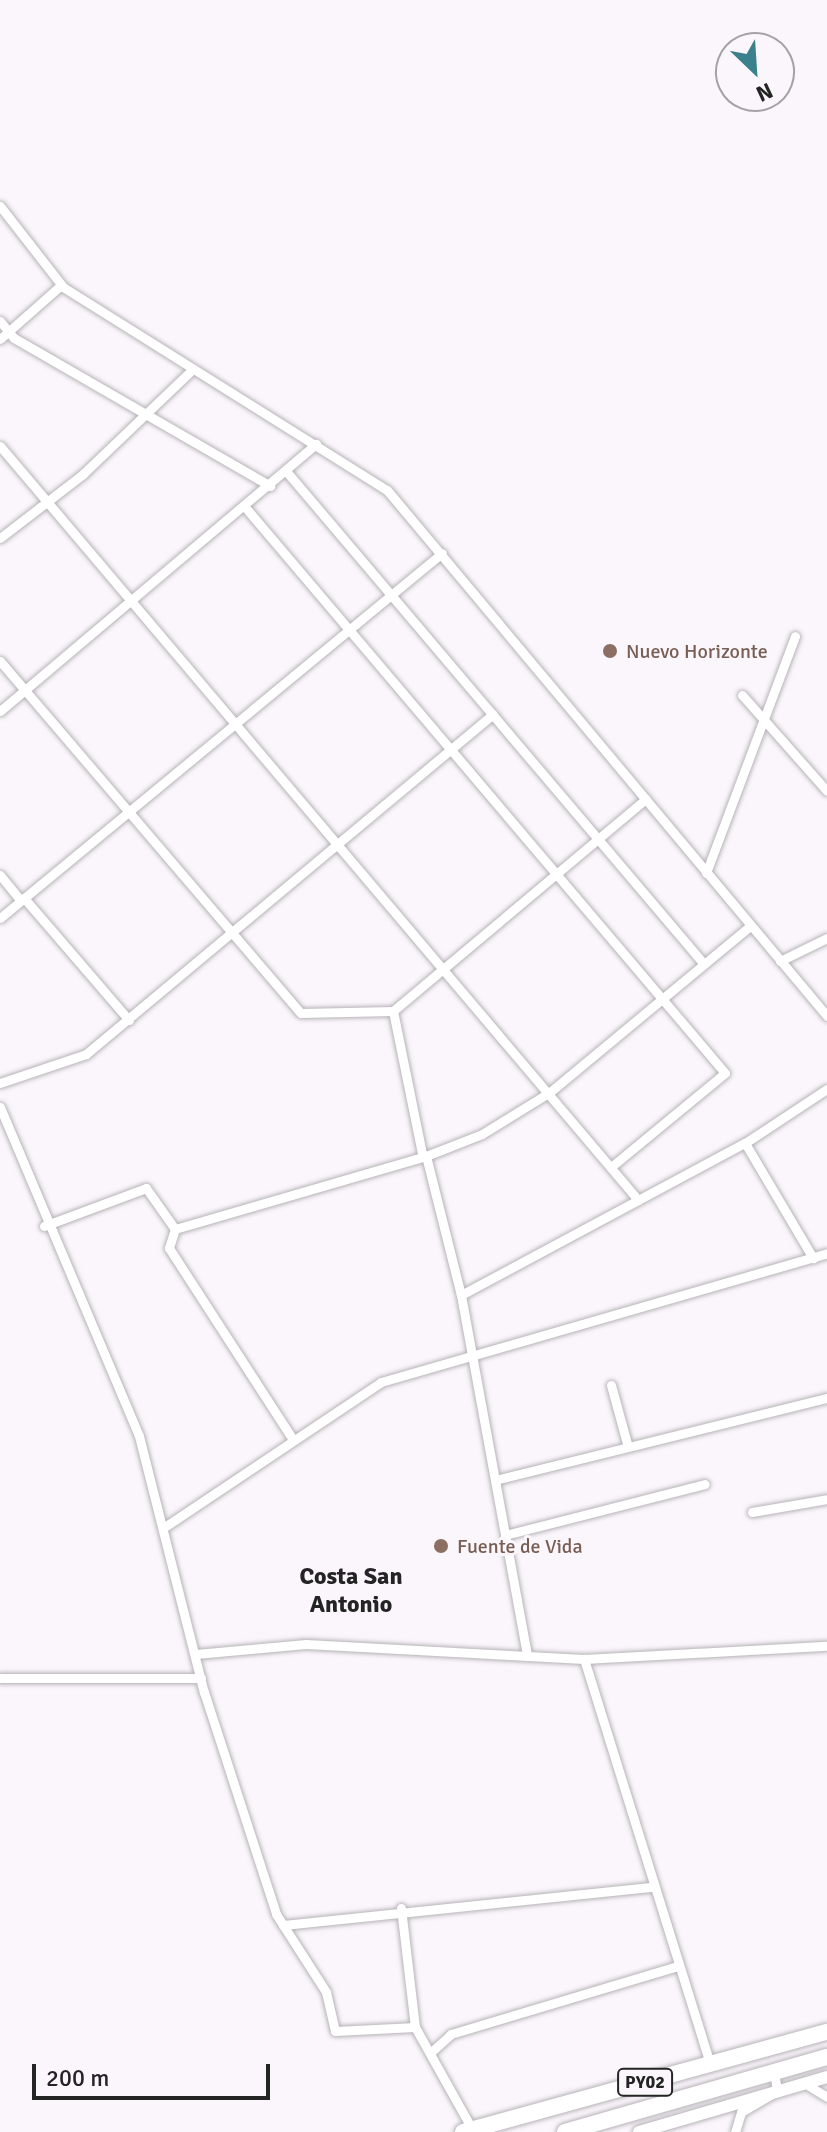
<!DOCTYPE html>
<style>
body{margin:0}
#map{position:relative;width:827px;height:2132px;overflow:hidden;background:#faf6fb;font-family:Signika,sans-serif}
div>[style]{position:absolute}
.roads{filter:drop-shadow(0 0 2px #b7b3b8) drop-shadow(0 0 2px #b7b3b8)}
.street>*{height:9px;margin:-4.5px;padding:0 4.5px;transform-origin:4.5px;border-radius:4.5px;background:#fff}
.secondary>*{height:12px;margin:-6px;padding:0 6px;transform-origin:6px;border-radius:6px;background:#fff}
.highway>*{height:16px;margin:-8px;padding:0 8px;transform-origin:8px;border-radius:8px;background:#fff}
.dots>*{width:22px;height:22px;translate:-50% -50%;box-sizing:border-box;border:4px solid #faf6fb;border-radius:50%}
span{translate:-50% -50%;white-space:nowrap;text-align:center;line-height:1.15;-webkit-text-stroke:6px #faf6fb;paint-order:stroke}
.shield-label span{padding:2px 6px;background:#faf6fb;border:2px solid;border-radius:6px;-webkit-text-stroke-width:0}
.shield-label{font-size:18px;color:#252425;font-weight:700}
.education-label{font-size:20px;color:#785e54}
.left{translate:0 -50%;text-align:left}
.quarter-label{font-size:24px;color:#252425;font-weight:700}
.north{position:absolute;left:715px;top:32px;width:80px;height:80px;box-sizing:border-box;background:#faf6fb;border:2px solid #a5a2a5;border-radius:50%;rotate:155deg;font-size:22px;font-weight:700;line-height:32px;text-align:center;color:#252425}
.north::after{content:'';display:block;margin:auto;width:28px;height:36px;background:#3b808d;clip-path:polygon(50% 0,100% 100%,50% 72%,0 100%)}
.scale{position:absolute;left:32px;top:2064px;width:238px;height:36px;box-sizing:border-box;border:4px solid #252425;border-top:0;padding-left:10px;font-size:24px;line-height:28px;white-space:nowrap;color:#252425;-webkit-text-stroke:6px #faf6fb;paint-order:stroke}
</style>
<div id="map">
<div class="roads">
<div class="street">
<i style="left:0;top:206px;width:103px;rotate:52.1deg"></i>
<i style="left:63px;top:287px;width:382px;rotate:32.1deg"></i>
<i style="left:387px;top:490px;width:686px;rotate:50.09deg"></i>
<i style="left:0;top:321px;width:22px;rotate:51deg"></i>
<i style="left:14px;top:338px;width:296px;rotate:30deg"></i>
<i style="left:0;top:339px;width:81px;rotate:-41.5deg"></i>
<i style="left:0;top:446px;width:988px;rotate:49.76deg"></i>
<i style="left:286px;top:471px;width:646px;rotate:49.71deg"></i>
<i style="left:245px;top:507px;width:742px;rotate:49.7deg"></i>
<i style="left:725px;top:1073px;width:148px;rotate:140.5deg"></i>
<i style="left:0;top:538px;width:105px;rotate:-37.6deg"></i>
<i style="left:83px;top:474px;width:151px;rotate:-43.7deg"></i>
<i style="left:0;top:661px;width:463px;rotate:49.5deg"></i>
<i style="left:301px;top:1013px;width:92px;rotate:-1.2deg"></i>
<i style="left:393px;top:1011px;width:330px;rotate:-40deg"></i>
<i style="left:742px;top:695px;width:128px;rotate:48.5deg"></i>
<i style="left:0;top:711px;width:414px;rotate:-40.2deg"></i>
<i style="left:706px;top:873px;width:253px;rotate:-69.4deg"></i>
<i style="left:0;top:875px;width:33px;rotate:51deg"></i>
<i style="left:24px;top:898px;width:161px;rotate:49.3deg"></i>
<i style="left:0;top:918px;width:573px;rotate:-39.55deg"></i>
<i style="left:780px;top:961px;width:52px;rotate:-26.1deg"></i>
<i style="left:393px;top:1011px;width:145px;rotate:78.5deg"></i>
<i style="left:0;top:1083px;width:91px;rotate:-18.6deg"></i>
<i style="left:86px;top:1054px;width:530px;rotate:-39.87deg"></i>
<i style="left:0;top:1107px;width:357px;rotate:67.1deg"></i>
<i style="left:139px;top:1436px;width:264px;rotate:75.8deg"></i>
<i style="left:204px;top:1692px;width:233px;rotate:72deg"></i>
<i style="left:276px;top:1914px;width:93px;rotate:57.3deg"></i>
<i style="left:326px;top:1992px;width:40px;rotate:77deg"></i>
<i style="left:335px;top:2031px;width:80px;rotate:-2.9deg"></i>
<i style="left:745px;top:1143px;width:98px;rotate:-33.4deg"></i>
<i style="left:426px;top:1156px;width:60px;rotate:-21.4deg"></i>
<i style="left:482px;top:1134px;width:80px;rotate:-31.7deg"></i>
<i style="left:550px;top:1092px;width:260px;rotate:-39.7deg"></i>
<i style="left:44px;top:1226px;width:109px;rotate:-20.4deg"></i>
<i style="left:146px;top:1188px;width:50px;rotate:54.7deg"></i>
<i style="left:175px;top:1229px;width:261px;rotate:-16.2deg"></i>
<i style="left:426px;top:1156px;width:143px;rotate:75.9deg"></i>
<i style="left:461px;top:1295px;width:367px;rotate:79.6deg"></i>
<i style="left:175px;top:1229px;width:20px;rotate:108deg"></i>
<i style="left:169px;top:1248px;width:226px;rotate:57.1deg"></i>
<i style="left:461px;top:1295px;width:322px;rotate:-28.2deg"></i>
<i style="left:745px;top:1143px;width:134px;rotate:59.4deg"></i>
<i style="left:611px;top:1385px;width:64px;rotate:74.7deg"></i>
<i style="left:495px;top:1480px;width:342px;rotate:-13.9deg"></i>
<i style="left:752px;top:1512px;width:76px;rotate:-9.8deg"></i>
<i style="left:166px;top:1526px;width:259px;rotate:-33.8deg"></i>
<i style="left:381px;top:1382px;width:464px;rotate:-16.1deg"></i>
<i style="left:505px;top:1535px;width:206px;rotate:-14.3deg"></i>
<i style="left:196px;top:1654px;width:110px;rotate:-5.2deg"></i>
<i style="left:306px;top:1644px;width:278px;rotate:3.1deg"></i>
<i style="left:584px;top:1659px;width:243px;rotate:-3.1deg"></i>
<i style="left:584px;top:1659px;width:424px;rotate:72.7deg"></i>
<i style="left:0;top:1678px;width:201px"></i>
<i style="left:401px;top:1908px;width:120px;rotate:83.3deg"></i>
<i style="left:415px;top:2027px;width:117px;rotate:60.8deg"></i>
<i style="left:283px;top:1925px;width:372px;rotate:-5.9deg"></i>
<i style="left:430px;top:2053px;width:28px;rotate:-42deg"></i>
<i style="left:451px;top:2034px;width:236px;rotate:-16.7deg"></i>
<i style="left:809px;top:2086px;width:21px;rotate:31deg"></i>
<i style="left:735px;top:2132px;width:21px;rotate:-73deg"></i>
<i style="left:741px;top:2112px;width:42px;rotate:-30.3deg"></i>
<i style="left:777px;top:2091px;width:18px;rotate:-99deg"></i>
</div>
<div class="secondary">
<i style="left:639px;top:2132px;width:196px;rotate:-16.3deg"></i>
</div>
<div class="highway">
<i style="left:463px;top:2132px;width:377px;rotate:-15.4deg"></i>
<i style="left:565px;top:2132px;width:273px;rotate:-16deg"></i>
</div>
</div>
<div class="dots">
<i style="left:610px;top:651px;background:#8d6e63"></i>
<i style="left:441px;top:1546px;background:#8d6e63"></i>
</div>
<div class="shield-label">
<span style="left:645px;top:2082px">PY02</span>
</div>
<div class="education-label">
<span class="left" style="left:626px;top:651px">Nuevo Horizonte</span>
<span class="left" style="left:457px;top:1546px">Fuente de Vida</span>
</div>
<div class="quarter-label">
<span style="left:351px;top:1591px">Costa San<br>Antonio</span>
</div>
<div class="north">N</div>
<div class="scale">200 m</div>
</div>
